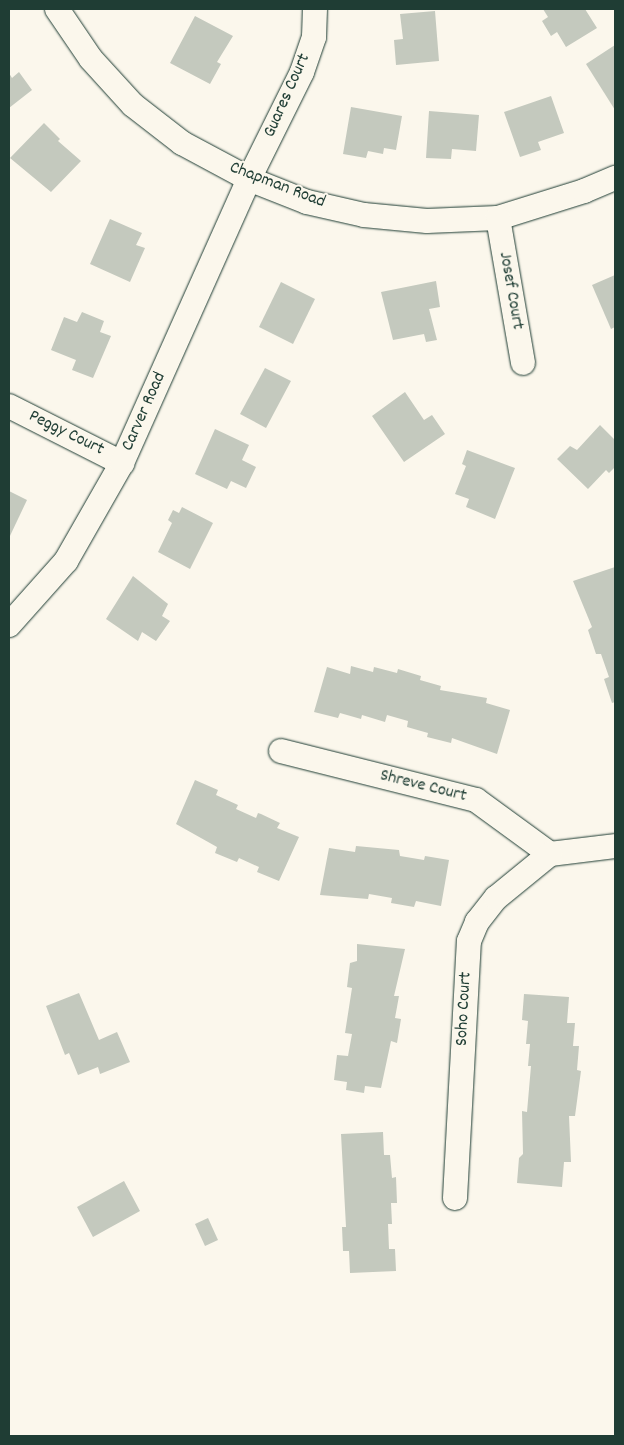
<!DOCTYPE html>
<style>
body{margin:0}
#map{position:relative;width:624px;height:1445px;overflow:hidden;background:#fbf7ec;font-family:Dekko,sans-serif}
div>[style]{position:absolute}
.building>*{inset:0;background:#c4c9be}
.roads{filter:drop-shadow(0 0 1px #1f3d34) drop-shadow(0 0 1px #1f3d34)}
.minor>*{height:24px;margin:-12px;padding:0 12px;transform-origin:12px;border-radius:12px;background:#fbf7ec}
span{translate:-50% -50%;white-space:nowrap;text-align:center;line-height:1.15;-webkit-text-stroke:4px #fbf7ec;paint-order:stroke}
.street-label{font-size:18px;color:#1f3d34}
.frame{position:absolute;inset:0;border:10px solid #1f3d34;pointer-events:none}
</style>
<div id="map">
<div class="building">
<i style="clip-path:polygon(543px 9px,585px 9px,597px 28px,566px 47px,557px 32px,551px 36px,542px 21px,548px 17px)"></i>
<i style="clip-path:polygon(435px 11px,439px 61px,396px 65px,394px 40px,403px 39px,400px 14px)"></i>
<i style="clip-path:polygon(195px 16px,233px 36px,217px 62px,221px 64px,210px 84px,170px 63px)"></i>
<i style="clip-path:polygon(615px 45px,615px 110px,586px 64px)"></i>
<i style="clip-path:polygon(19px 72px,32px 90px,9px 108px,9px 73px,12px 78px)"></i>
<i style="clip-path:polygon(551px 96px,564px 133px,538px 142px,541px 150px,520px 157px,504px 112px)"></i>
<i style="clip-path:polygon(351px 107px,402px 116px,396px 150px,384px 148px,383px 154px,368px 151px,366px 158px,343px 154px)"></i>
<i style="clip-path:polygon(429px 111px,479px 115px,476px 151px,452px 149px,451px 159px,426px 158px)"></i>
<i style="clip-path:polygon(44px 123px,60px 139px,58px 141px,81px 161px,51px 192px,10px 158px)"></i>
<i style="clip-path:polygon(110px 219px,142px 233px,136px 245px,145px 248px,130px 282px,90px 264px)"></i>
<i style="clip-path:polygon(615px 275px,615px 327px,611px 329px,592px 285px)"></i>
<i style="clip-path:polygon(436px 281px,440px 307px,429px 309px,437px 340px,426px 342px,424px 334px,393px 340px,381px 292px)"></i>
<i style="clip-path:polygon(281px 282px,315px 299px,293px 344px,259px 327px)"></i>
<i style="clip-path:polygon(82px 312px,104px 321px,100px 332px,111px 336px,93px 378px,72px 370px,76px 360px,51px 350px,64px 317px,77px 322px)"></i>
<i style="clip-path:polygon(265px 368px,291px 381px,266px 428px,240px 414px)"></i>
<i style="clip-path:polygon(405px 392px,424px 420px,432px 415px,445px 434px,404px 462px,372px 416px)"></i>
<i style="clip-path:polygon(600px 425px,615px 440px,615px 467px,609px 473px,606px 470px,588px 489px,557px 459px,570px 446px,577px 450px)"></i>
<i style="clip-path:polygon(215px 429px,249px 445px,242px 460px,256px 467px,246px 488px,231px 481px,227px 489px,195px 474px)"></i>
<i style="clip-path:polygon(467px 450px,515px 468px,495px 519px,466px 507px,469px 499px,455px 494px,466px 466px,462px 464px)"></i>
<i style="clip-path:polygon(9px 491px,27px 500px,9px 538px)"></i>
<i style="clip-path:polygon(182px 507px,213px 523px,190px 569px,158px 552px,172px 523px,168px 520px,173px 510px,179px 513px)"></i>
<i style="clip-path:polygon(615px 567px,615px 702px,612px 703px,604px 679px,609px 677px,601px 654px,596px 654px,588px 630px,592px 627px,573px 581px)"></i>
<i style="clip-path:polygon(133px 576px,168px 604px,162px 616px,170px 621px,156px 641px,142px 632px,138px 641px,106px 619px)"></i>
<i style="clip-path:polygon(351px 666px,373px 672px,374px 667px,397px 673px,398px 669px,421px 676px,420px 680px,441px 686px,440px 690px,487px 698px,486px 703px,510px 710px,497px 754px,452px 738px,451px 743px,427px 737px,428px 733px,407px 727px,408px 721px,387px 715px,385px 722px,362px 715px,361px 719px,340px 713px,338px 718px,314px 712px,327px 667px,350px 674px)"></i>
<i style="clip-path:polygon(195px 780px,218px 790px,216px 795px,238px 805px,236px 809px,256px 818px,258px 813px,261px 814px,280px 823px,277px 828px,299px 837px,279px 881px,257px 872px,259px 867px,239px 858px,237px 862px,215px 853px,217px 847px,176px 824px)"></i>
<i style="clip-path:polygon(356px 846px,399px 850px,400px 856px,424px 860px,425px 856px,449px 860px,441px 906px,416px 901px,414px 907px,391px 903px,392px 898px,369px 894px,368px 899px,320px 895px,329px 848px,355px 852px)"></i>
<i style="clip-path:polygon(357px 944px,405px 949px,394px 996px,399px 996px,395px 1018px,401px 1019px,397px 1043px,391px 1041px,381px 1088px,365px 1086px,364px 1093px,346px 1090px,347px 1082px,334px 1080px,337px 1055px,348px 1056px,352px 1034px,345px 1033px,352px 988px,347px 987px,350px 963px,357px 961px)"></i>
<i style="clip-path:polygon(79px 993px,99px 1040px,117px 1032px,130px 1062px,100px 1074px,98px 1067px,78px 1075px,69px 1053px,65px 1055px,46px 1006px)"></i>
<i style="clip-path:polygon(524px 994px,569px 997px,567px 1023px,575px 1023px,573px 1046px,579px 1046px,577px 1070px,581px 1071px,575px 1116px,569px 1116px,571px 1162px,564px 1162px,562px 1187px,517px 1183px,519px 1158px,523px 1154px,522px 1111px,527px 1112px,531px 1066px,528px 1066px,530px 1044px,526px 1044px,528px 1021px,522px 1020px)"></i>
<i style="clip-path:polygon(383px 1132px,384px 1155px,390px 1155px,392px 1178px,396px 1177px,397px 1203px,391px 1203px,392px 1224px,388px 1224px,389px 1249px,395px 1249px,396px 1271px,350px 1273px,349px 1251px,343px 1251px,342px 1227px,346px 1227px,341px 1134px)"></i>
<i style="clip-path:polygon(124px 1181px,140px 1211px,93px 1237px,77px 1207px)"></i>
<i style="clip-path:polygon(208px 1218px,218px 1240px,205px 1246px,195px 1224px)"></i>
</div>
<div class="roads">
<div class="minor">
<i style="left:57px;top:9px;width:60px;rotate:55.8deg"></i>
<i style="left:91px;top:59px;width:62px;rotate:47.6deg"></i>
<i style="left:133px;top:105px;width:62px;rotate:37.8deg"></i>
<i style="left:182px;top:143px;width:76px;rotate:28.2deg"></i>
<i style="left:249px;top:179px;width:62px;rotate:21.6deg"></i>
<i style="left:307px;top:202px;width:58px;rotate:12.8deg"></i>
<i style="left:364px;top:215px;width:63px;rotate:5.4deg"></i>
<i style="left:427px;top:221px;width:71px;rotate:-2.4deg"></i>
<i style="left:498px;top:218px;width:90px;rotate:-17.4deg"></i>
<i style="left:584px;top:191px;width:34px;rotate:-23deg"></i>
<i style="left:498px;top:218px;width:147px;rotate:80.2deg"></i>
<i style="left:9px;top:406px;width:127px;rotate:26.8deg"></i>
<i style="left:9px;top:625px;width:86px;rotate:-48.3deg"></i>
<i style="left:66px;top:561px;width:113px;rotate:-60.3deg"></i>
<i style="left:122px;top:463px;width:311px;rotate:-65.9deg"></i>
<i style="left:249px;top:179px;width:119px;rotate:-63.6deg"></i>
<i style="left:302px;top:72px;width:37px;rotate:-71deg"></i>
<i style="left:314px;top:37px;width:28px;rotate:-88deg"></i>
<i style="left:281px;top:751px;width:201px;rotate:14.1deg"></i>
<i style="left:476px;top:800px;width:92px;rotate:36.1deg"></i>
<i style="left:550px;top:854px;width:65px;rotate:-7deg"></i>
<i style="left:455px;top:1198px;width:257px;rotate:-86.9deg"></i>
<i style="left:469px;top:941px;width:21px;rotate:-67deg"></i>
<i style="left:477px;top:922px;width:31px;rotate:-52deg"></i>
<i style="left:496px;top:898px;width:70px;rotate:-39.2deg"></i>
</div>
</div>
<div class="street-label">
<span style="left:288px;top:96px;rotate:-66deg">Guares Court</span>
<span style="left:277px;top:186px;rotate:21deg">Chapman Road</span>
<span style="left:510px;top:291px;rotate:80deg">Josef Court</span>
<span style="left:145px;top:412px;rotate:-66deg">Carver Road</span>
<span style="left:66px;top:434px;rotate:26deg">Peggy Court</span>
<span style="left:423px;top:787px;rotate:14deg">Shreve Court</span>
<span style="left:465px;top:1009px;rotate:-87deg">Soho Court</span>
</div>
<div class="frame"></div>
</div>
